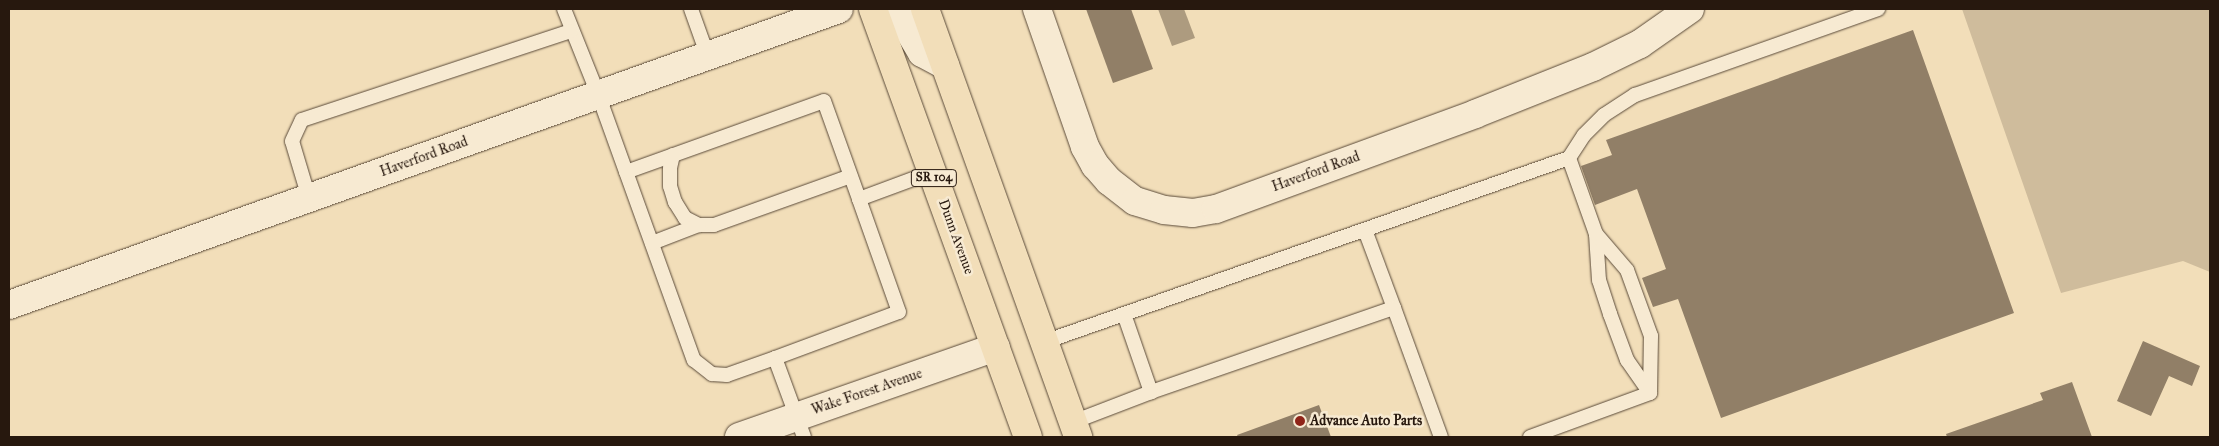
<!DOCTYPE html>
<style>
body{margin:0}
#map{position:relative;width:2219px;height:446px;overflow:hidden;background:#f2deb9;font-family:"IM FELL Great Primer",serif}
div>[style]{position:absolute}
.green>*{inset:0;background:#cfbc9c}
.water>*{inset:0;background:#ad9b7f}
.building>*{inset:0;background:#917f67}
.roads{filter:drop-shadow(0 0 1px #5a4a39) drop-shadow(0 0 1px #5a4a39)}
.service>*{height:14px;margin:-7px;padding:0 7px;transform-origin:7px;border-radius:7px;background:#f7ead2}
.minor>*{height:28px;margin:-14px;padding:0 14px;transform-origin:14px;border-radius:14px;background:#f7ead2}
.secondary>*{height:28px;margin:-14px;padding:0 14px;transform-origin:14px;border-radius:14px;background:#f7ead2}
.primary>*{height:28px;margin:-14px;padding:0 14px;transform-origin:14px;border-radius:14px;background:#f2deb9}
.dots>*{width:14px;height:14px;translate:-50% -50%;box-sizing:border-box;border:2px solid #f7ead2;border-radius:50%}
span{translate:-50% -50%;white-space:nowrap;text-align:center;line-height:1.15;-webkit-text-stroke:5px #f7ead2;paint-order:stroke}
.shield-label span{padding:1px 4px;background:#f7ead2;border:1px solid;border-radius:4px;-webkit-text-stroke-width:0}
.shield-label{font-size:12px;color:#27180e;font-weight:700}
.street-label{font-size:14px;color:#27180e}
.poi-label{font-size:14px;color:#27180e;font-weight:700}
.left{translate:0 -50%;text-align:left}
.frame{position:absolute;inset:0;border:10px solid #27180e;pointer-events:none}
</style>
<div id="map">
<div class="green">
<i style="clip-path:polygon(1962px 9px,2210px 9px,2210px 272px,2183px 261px,2061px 293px)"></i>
</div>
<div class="water">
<i style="clip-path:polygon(1158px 9px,1184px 9px,1195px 38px,1172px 46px)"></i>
</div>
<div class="building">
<i style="clip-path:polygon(1086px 9px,1131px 9px,1153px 69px,1113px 83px)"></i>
<i style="clip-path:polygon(1913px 30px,2014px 313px,1721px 418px,1678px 299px,1653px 307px,1642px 278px,1666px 269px,1637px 189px,1595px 205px,1581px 166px,1612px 155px,1606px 140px)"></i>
<i style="clip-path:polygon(2143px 341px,2200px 366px,2192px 386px,2169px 376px,2151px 416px,2117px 401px)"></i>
<i style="clip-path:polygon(2072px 382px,2092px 437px,1947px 437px,1946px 434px,2043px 400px,2040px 393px)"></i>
<i style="clip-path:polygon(1319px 405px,1331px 437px,1238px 437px,1237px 435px)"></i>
</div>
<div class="roads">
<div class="service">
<i style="left:564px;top:9px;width:92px;rotate:68.2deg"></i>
<i style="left:598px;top:94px;width:283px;rotate:70.2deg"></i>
<i style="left:694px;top:360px;width:23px;rotate:38deg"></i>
<i style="left:712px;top:374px;width:15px;rotate:4deg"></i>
<i style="left:727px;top:375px;width:51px;rotate:-19.5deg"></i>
<i style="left:775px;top:358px;width:84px;rotate:69.8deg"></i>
<i style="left:691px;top:9px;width:48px;rotate:70.4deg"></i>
<i style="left:673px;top:155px;width:13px;rotate:103deg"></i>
<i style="left:670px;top:168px;width:18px;rotate:90deg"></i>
<i style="left:670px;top:186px;width:17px;rotate:73deg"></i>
<i style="left:675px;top:202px;width:19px;rotate:58deg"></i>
<i style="left:685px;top:218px;width:16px;rotate:27deg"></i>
<i style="left:699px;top:225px;width:15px"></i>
<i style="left:714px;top:225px;width:145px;rotate:-19.7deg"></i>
<i style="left:626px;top:172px;width:210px;rotate:-19.7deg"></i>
<i style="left:824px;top:101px;width:104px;rotate:70.3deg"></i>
<i style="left:309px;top:198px;width:59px;rotate:-106.6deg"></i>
<i style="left:292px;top:141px;width:23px;rotate:-65deg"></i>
<i style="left:302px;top:120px;width:283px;rotate:-18.3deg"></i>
<i style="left:1365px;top:230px;width:83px;rotate:69.6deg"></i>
<i style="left:1596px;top:234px;width:46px;rotate:86.3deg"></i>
<i style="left:1599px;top:280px;width:36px;rotate:72deg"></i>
<i style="left:1610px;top:314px;width:49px;rotate:69.7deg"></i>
<i style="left:1627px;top:360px;width:40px;rotate:55.1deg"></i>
<i style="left:652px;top:243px;width:50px;rotate:-21deg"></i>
<i style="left:1124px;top:314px;width:83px;rotate:70.9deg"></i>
<i style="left:1151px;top:392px;width:257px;rotate:-19.1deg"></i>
<i style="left:1394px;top:308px;width:137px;rotate:70deg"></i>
<i style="left:1044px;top:342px;width:556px;rotate:-19.31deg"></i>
<i style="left:1569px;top:158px;width:27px;rotate:-57deg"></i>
<i style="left:1584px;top:135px;width:28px;rotate:-45deg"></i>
<i style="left:1604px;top:115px;width:37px;rotate:-33deg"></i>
<i style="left:1635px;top:95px;width:258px;rotate:-19.5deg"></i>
<i style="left:775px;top:358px;width:132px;rotate:-20.4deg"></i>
<i style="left:899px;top:312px;width:120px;rotate:-109.5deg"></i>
<i style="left:859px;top:199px;width:78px;rotate:-20.3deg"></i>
<i style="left:1073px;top:422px;width:84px;rotate:-21deg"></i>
<i style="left:1530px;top:437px;width:128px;rotate:-20.1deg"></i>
<i style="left:1650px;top:393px;width:57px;rotate:-89deg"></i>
<i style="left:1651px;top:336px;width:70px;rotate:-110deg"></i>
<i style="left:1627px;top:270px;width:48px;rotate:-130.7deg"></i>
<i style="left:1596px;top:234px;width:81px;rotate:-109.6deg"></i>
</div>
<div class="minor">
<i style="left:1037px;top:9px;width:146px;rotate:70.8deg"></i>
<i style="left:1085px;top:147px;width:21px;rotate:61deg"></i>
<i style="left:1095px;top:165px;width:21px;rotate:49deg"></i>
<i style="left:1109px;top:181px;width:33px;rotate:38deg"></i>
<i style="left:1135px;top:201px;width:30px;rotate:17deg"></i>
<i style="left:1164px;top:210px;width:29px;rotate:6deg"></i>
<i style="left:1193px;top:213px;width:23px;rotate:-10deg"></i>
<i style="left:1216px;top:209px;width:276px;rotate:-20.1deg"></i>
<i style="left:1475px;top:114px;width:127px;rotate:-21.7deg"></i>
<i style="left:1593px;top:67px;width:52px;rotate:-26.1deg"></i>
<i style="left:1640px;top:44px;width:61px;rotate:-35deg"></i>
<i style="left:9px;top:305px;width:881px;rotate:-19.63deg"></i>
<i style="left:739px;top:437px;width:272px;rotate:-19.3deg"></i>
</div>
<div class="secondary">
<i style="left:896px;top:9px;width:51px;rotate:59.4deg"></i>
<i style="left:922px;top:53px;width:26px;rotate:28deg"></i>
</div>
<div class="primary">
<i style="left:873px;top:9px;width:455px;rotate:70.1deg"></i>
<i style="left:925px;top:9px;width:455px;rotate:70.3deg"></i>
</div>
</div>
<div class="dots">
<i style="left:1300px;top:421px;background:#8f2418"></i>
</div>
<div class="shield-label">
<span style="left:934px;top:178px">SR 104</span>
</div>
<div class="street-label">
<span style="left:424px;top:157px;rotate:-20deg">Haverford Road</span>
<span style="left:1316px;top:172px;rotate:-20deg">Haverford Road</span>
<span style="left:956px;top:237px;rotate:70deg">Dunn Avenue</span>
<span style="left:867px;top:392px;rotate:-19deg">Wake Forest Avenue</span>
</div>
<div class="poi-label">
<span class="left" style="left:1310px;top:421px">Advance Auto Parts</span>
</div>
<div class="frame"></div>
</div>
